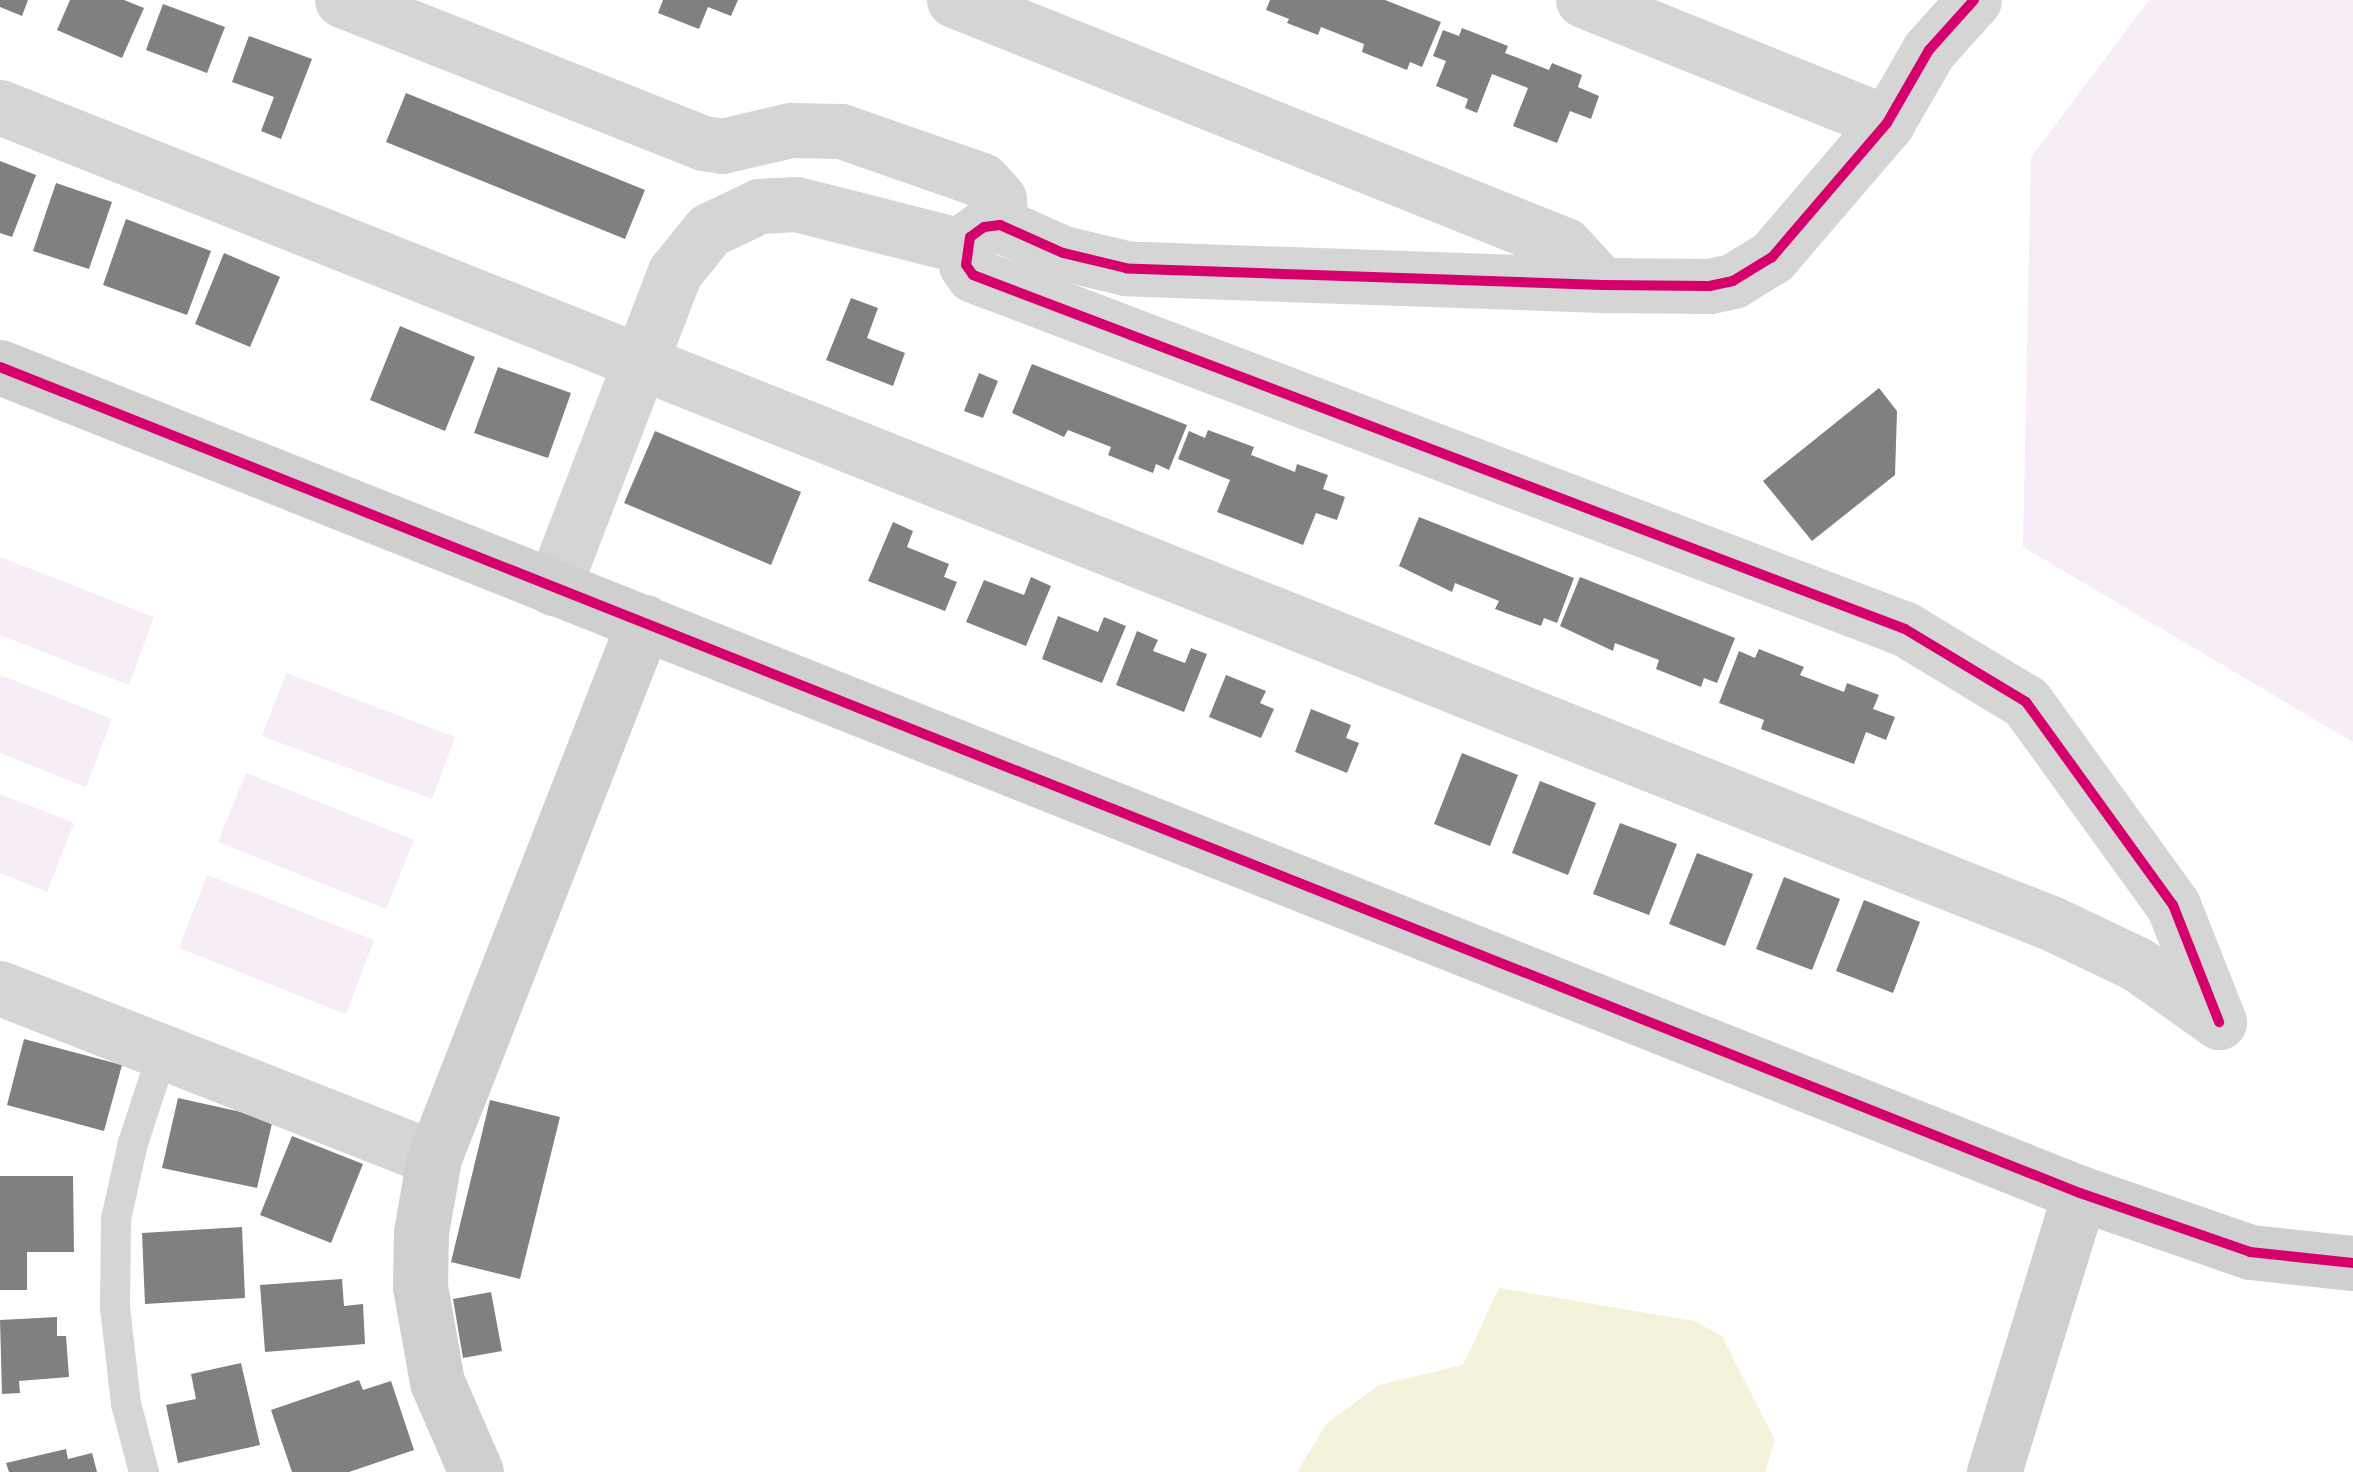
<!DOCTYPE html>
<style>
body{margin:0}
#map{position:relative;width:2353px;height:1472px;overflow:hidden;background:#fff;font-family:Arial,sans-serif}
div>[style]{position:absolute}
.green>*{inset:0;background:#f6edf6}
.water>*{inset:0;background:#f4f2da}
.building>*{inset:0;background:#808080}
.lane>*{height:30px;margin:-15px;padding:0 15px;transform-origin:15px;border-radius:15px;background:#d5d5d5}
.street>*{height:55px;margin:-27.5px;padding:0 27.5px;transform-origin:27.5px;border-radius:27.5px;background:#d5d5d5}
.secondary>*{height:55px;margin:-27.5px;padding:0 27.5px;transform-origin:27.5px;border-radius:27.5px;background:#cfcfcf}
.cycleway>*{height:10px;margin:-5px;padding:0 5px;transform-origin:5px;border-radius:5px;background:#d6006c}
span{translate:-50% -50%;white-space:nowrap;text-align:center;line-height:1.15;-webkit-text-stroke:10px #fff;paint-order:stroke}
</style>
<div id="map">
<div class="green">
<i style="clip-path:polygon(2149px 0,2353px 0,2353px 742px,2023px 547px,2031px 158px)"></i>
<i style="clip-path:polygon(0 557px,154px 617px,129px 685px,0 635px)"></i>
<i style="clip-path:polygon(286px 673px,455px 737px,432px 799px,262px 736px)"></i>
<i style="clip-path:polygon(0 675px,112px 719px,86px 787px,0 753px)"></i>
<i style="clip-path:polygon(246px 773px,414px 840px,386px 909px,218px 842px)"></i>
<i style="clip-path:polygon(0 794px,74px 823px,47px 892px,0 873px)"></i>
<i style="clip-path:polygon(207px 875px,374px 940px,346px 1014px,179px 948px)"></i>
</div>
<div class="water">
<i style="clip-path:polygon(1499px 1288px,1694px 1321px,1722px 1336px,1775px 1440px,1765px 1472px,1297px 1472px,1327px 1423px,1379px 1385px,1463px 1365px)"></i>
</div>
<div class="building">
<i style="clip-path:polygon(0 0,28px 0,22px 16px,0 7px)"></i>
<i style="clip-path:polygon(70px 0,124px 0,144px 8px,122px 58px,57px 30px)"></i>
<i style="clip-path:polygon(663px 0,738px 0,731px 16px,708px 7px,699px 29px,658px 13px)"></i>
<i style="clip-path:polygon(1270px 0,1385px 0,1441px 22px,1422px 67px,1410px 62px,1407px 70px,1362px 52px,1364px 44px,1321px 27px,1318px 35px,1287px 23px,1289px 19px,1266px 10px)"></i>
<i style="clip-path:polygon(163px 4px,225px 27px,207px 73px,146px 50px)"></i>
<i style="clip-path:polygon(1462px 28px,1508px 46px,1505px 53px,1549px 70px,1552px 63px,1582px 75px,1578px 87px,1599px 96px,1591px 119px,1570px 111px,1557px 143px,1513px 126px,1528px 88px,1492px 74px,1477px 113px,1465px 108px,1468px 99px,1436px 86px,1446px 61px,1433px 56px,1443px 30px,1459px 36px)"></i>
<i style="clip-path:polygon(249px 36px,312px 59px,281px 139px,261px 131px,274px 97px,232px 82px)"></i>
<i style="clip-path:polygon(406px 93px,645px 190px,625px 239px,386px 142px)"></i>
<i style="clip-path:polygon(0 161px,36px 175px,12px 237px,0 233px)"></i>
<i style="clip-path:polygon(56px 183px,112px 202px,89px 269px,33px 251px)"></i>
<i style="clip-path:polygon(126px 219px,211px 251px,187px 315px,103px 285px)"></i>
<i style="clip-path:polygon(224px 253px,280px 277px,250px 347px,195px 324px)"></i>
<i style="clip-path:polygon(851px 298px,878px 308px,867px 338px,905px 353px,893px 386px,826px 360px)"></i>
<i style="clip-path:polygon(400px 326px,475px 357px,445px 431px,370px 400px)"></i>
<i style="clip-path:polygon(1032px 364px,1187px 425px,1169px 470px,1156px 464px,1153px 473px,1108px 455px,1111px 447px,1068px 430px,1064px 437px,1012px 413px)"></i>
<i style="clip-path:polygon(498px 367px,571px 393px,548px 458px,474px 433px)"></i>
<i style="clip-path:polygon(979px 373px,998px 381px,983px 418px,964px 411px)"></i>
<i style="clip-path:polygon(1879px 388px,1897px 411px,1895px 475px,1812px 541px,1763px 481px)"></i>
<i style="clip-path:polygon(1208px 430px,1254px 447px,1251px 455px,1295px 472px,1297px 464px,1328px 475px,1323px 489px,1345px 497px,1337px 520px,1316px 513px,1303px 545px,1217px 512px,1230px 480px,1178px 459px,1189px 431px,1205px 438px)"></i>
<i style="clip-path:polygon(655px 431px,801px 492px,771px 565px,624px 503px)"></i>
<i style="clip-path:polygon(1419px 517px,1574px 578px,1557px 623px,1544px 618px,1541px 626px,1495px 609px,1499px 601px,1455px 583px,1452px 592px,1399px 566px)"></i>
<i style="clip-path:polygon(893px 522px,913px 531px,907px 547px,949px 564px,944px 577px,957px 582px,945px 611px,868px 581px)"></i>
<i style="clip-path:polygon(1031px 577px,1051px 586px,1026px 646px,966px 622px,984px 580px,1024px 595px)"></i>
<i style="clip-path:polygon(1580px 577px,1735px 638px,1717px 683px,1704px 678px,1701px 687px,1656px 669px,1659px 660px,1615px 643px,1613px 651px,1560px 626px)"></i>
<i style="clip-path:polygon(1058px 616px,1098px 632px,1104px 617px,1126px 626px,1102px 683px,1042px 659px)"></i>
<i style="clip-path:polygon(1137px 631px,1158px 640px,1153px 651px,1185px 663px,1191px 648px,1207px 654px,1184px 712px,1116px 685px)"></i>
<i style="clip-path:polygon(1759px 649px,1804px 667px,1800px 675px,1844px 692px,1847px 683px,1879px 695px,1873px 709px,1895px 717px,1886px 740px,1866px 732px,1854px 764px,1761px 729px,1764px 720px,1719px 703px,1739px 651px,1755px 658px)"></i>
<i style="clip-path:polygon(1226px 675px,1266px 691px,1260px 703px,1274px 709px,1261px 738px,1209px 717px)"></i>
<i style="clip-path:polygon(1311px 709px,1351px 725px,1346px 738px,1359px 743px,1347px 773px,1295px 752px)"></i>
<i style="clip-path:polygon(1462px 753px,1518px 775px,1490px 846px,1434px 824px)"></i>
<i style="clip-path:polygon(1540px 781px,1596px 803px,1568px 875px,1512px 853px)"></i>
<i style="clip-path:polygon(1620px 823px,1677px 844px,1649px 915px,1593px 894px)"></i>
<i style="clip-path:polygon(1697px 853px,1753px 874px,1725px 946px,1669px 924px)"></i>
<i style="clip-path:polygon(1784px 877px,1840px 899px,1812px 970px,1756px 949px)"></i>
<i style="clip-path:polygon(1864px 900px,1920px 922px,1893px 993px,1836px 971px)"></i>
<i style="clip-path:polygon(24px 1039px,122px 1065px,104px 1131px,7px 1105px)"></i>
<i style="clip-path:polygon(178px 1098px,273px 1119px,257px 1188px,162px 1168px)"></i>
<i style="clip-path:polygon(490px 1100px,560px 1117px,520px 1279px,451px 1262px)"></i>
<i style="clip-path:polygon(292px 1136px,363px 1164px,331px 1243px,260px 1215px)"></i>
<i style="clip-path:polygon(0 1176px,73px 1176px,74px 1252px,27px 1252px,27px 1290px,0 1290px)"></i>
<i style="clip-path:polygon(242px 1227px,245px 1298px,145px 1304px,142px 1233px)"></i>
<i style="clip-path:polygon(342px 1279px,344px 1306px,363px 1304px,365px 1344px,265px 1352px,260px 1285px)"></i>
<i style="clip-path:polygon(491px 1292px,502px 1351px,463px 1358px,453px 1299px)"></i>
<i style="clip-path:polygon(57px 1317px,57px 1336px,66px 1336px,69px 1377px,19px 1381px,20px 1393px,2px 1394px,0 1320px)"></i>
<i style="clip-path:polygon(241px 1363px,260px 1445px,178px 1463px,166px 1405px,196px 1399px,191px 1374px)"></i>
<i style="clip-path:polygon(359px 1380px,363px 1390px,391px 1381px,414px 1450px,349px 1472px,292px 1472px,271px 1410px)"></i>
<i style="clip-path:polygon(66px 1449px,68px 1459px,92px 1453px,97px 1472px,9px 1472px,6px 1463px)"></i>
</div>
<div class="lane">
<i style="left:144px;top:1472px;width:70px;rotate:-104.8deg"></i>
<i style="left:126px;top:1404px;width:98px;rotate:-96.5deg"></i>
<i style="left:115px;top:1307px;width:88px;rotate:-89.3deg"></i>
<i style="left:116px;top:1219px;width:78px;rotate:-77.4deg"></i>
<i style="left:133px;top:1143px;width:96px;rotate:-71.8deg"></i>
</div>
<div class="street">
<i style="left:342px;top:0;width:389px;rotate:21.6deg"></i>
<i style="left:704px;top:143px;width:18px;rotate:9deg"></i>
<i style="left:722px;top:146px;width:71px;rotate:-13.1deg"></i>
<i style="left:791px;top:130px;width:50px;rotate:1.1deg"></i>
<i style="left:841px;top:131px;width:149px;rotate:19.2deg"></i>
<i style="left:982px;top:180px;width:25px;rotate:48deg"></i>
<i style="left:999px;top:199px;width:26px;rotate:88deg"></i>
<i style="left:954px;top:0;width:658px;rotate:21.85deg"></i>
<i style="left:1565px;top:245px;width:54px;rotate:47.2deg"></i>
<i style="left:1583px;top:0;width:328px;rotate:22deg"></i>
<i style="left:1974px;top:0;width:67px;rotate:132deg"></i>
<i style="left:1929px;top:50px;width:84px;rotate:119.9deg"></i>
<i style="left:1887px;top:123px;width:177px;rotate:130.6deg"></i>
<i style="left:1772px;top:257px;width:46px;rotate:148.4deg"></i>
<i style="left:1733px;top:281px;width:24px;rotate:168deg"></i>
<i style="left:1710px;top:286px;width:108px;rotate:-179.5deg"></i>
<i style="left:1602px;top:285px;width:476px;rotate:-178deg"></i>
<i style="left:1126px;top:268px;width:65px;rotate:-166.6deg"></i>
<i style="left:1063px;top:253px;width:69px;rotate:-156deg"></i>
<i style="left:1000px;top:225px;width:16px;rotate:173deg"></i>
<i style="left:984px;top:227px;width:17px;rotate:144deg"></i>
<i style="left:970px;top:237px;width:28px;rotate:98deg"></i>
<i style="left:966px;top:265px;width:12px;rotate:55deg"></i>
<i style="left:973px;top:275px;width:997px;rotate:20.8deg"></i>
<i style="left:1905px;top:629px;width:141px;rotate:31.1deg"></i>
<i style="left:2026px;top:702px;width:251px;rotate:54.1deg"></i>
<i style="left:2173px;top:905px;width:126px;rotate:68.5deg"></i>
<i style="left:0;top:107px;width:2207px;rotate:21.7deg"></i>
<i style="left:2051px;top:923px;width:95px;rotate:25.5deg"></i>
<i style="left:2137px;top:964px;width:100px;rotate:35.3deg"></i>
<i style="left:553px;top:588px;width:339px;rotate:-68.9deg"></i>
<i style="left:675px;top:272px;width:54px;rotate:-51deg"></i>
<i style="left:709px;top:230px;width:55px;rotate:-25.6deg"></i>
<i style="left:759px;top:206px;width:37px;rotate:-3deg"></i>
<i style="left:796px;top:204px;width:175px;rotate:14.2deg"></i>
<i style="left:0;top:988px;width:466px;rotate:21.4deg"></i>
</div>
<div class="secondary">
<i style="left:0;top:367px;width:2238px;rotate:21.66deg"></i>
<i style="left:2080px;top:1193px;width:180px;rotate:19.1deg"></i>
<i style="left:2250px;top:1252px;width:104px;rotate:6.1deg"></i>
<i style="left:476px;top:1472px;width:98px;rotate:-113.4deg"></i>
<i style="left:437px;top:1382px;width:97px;rotate:-100.1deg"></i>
<i style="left:420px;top:1287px;width:55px;rotate:-89deg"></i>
<i style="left:421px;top:1232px;width:75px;rotate:-80deg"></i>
<i style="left:434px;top:1158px;width:576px;rotate:-68.61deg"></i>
<i style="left:1994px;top:1472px;width:292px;rotate:-72.9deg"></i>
</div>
<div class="cycleway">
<i style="left:1974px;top:0;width:67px;rotate:132deg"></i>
<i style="left:1929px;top:50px;width:84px;rotate:119.9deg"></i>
<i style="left:1887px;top:123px;width:177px;rotate:130.6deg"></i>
<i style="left:1772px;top:257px;width:46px;rotate:148.4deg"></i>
<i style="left:1733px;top:281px;width:24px;rotate:168deg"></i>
<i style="left:1710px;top:286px;width:108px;rotate:-179.5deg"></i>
<i style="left:1602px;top:285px;width:476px;rotate:-178deg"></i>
<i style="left:1126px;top:268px;width:65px;rotate:-166.6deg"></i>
<i style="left:1063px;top:253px;width:69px;rotate:-156deg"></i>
<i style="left:1000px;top:225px;width:16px;rotate:173deg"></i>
<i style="left:984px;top:227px;width:17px;rotate:144deg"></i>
<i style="left:970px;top:237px;width:28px;rotate:98deg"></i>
<i style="left:966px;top:265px;width:12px;rotate:55deg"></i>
<i style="left:973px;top:275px;width:997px;rotate:20.8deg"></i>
<i style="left:1905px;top:629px;width:141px;rotate:31.1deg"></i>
<i style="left:2026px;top:702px;width:251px;rotate:54.1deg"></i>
<i style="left:2173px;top:905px;width:126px;rotate:68.5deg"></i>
<i style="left:0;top:367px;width:2238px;rotate:21.66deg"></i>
<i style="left:2080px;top:1193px;width:180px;rotate:19.1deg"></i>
<i style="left:2250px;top:1252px;width:104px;rotate:6.1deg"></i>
</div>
</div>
